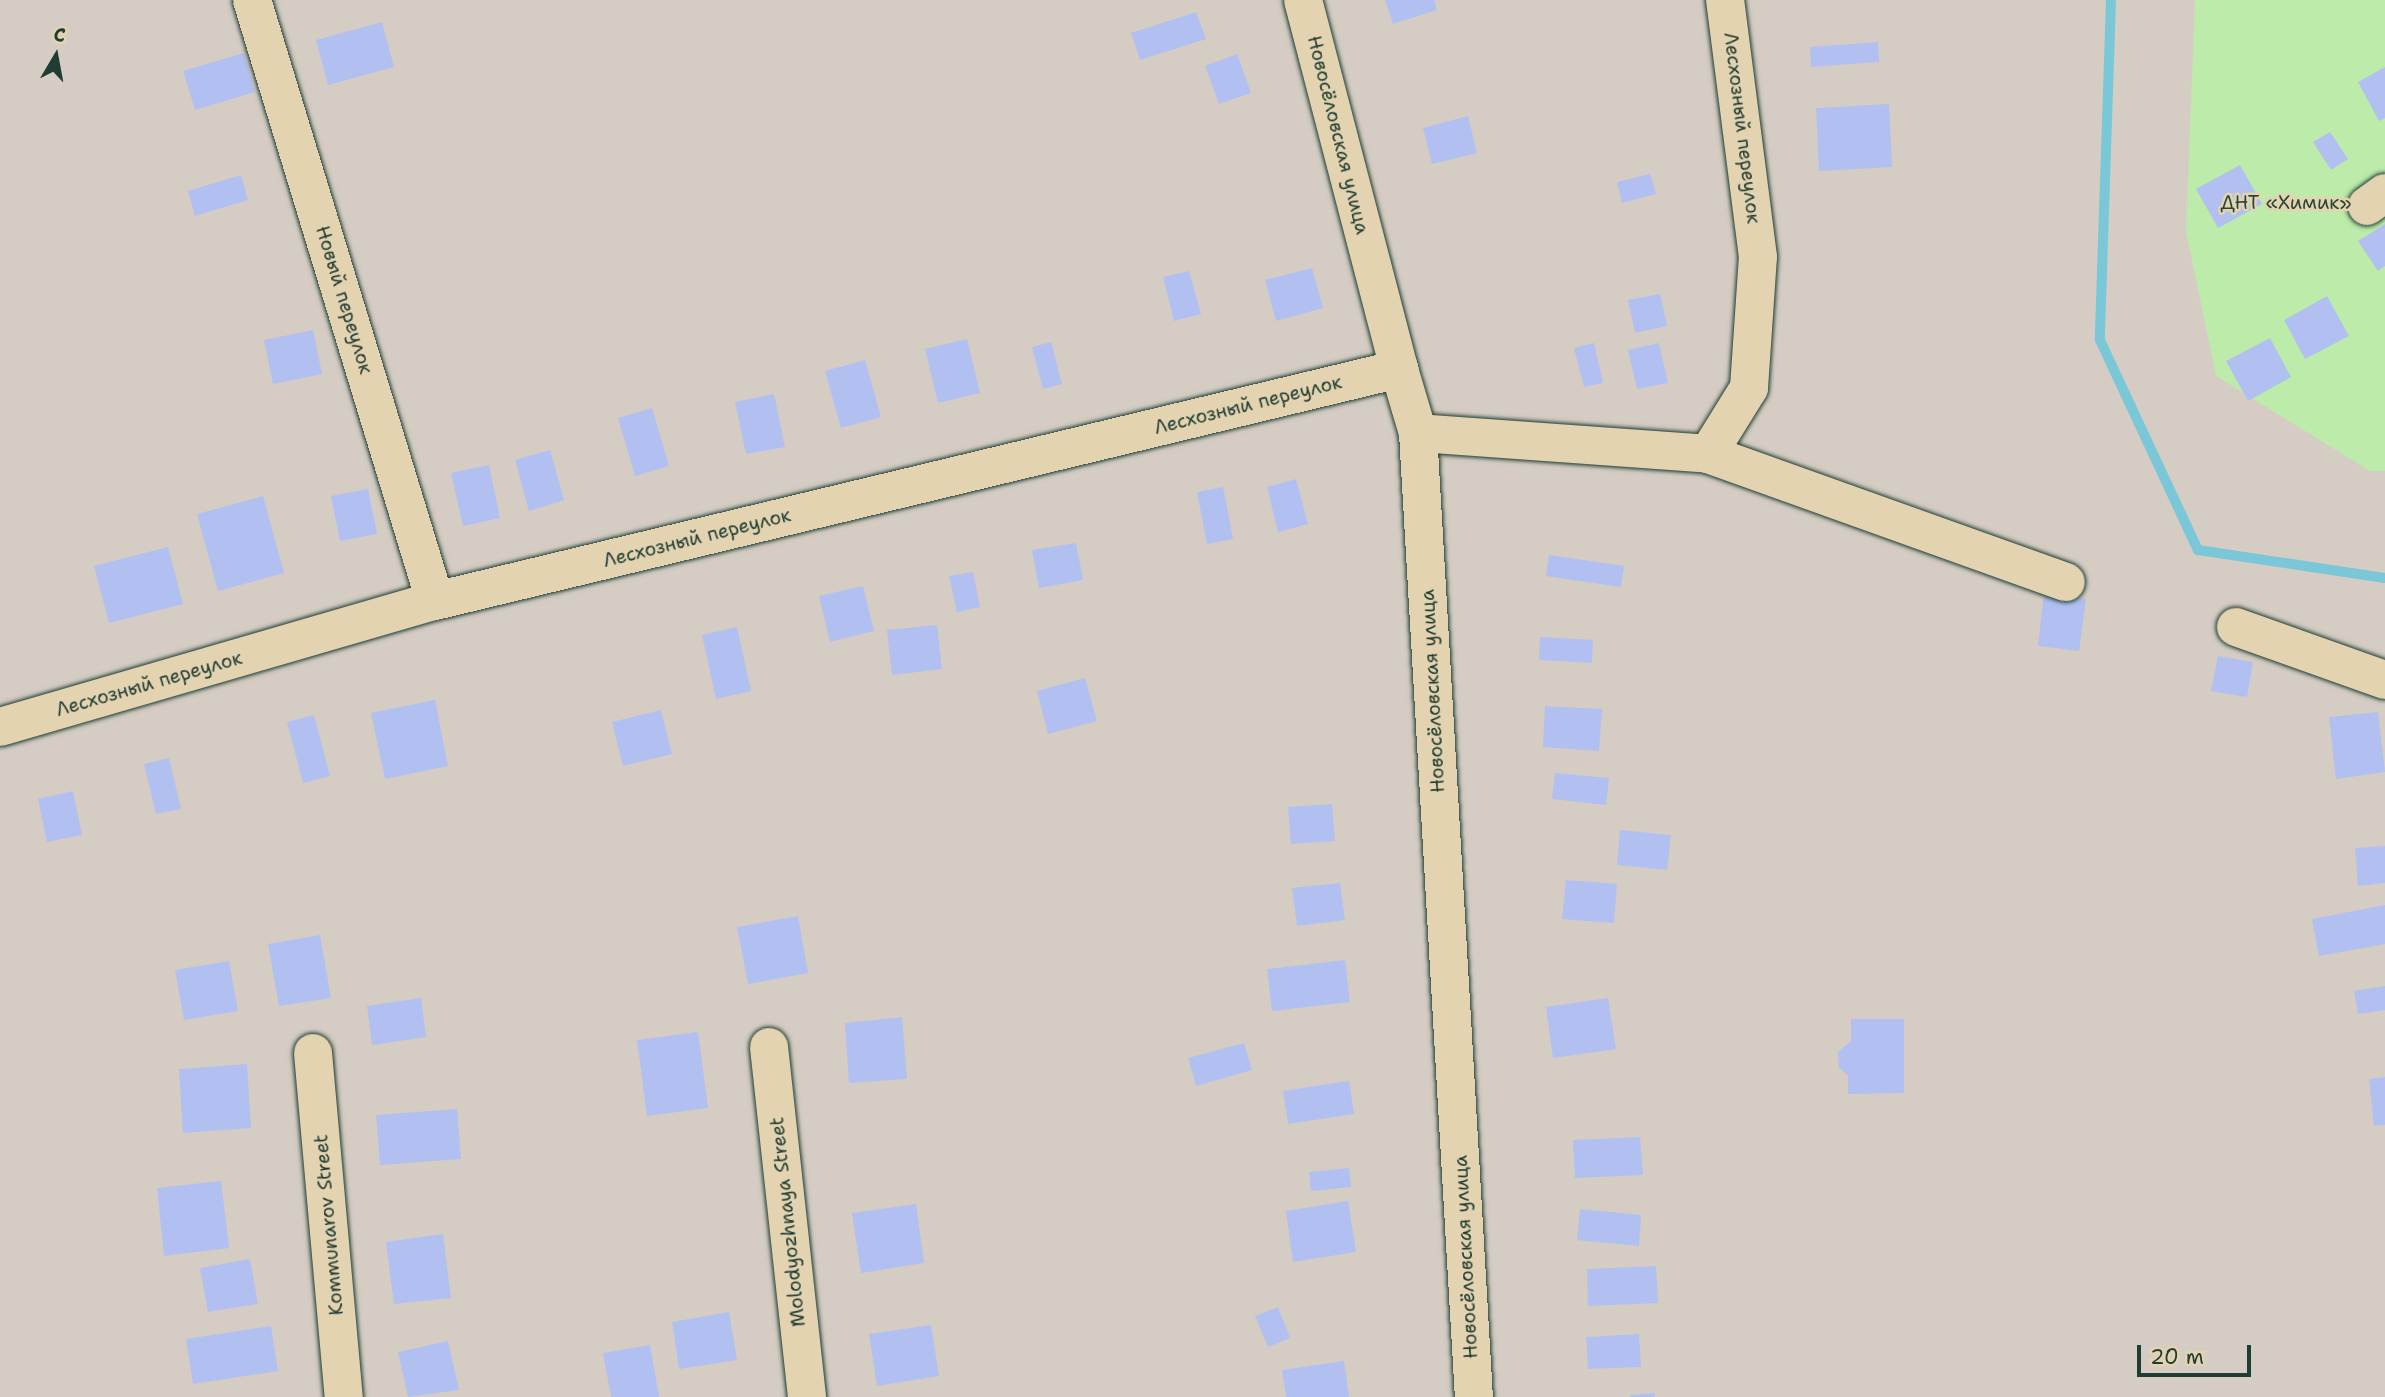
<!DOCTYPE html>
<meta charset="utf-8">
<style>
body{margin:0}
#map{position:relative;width:2385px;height:1397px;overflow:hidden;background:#d5cdc3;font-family:"Shantell Sans",sans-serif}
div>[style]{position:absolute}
.green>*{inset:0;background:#bcebaa}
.stream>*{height:10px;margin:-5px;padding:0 5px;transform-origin:5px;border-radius:5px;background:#7ac7d8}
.building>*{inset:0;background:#b1c0f0}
.roads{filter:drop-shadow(0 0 2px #1f3d34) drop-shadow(0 0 2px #1f3d34)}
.minor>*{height:38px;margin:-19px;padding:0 19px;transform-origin:19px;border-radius:19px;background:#e4d3b0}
span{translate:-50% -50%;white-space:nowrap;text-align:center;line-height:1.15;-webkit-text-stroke:5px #e4d3b0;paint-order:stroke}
.street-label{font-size:19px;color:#1f3d34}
.park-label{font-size:19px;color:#27463a}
.north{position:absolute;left:21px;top:21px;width:70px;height:70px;-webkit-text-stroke:5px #e4d3b0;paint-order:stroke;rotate:10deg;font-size:19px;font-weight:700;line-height:28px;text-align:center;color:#1f3d34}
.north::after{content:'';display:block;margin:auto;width:24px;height:32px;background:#1f3d34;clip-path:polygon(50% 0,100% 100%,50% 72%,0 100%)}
.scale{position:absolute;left:2137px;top:1345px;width:114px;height:32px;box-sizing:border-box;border:4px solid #1f3d34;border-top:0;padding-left:9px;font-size:21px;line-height:24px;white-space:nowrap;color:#1f3d34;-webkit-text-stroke:5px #e4d3b0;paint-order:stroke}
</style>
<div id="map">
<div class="green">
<i style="clip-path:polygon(2195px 0,2385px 0,2385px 471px,2370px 471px,2216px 376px,2186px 231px)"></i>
</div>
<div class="stream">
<i style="left:2111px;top:0;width:340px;rotate:91.9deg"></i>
<i style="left:2100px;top:340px;width:232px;rotate:65deg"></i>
<i style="left:2198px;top:550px;width:189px;rotate:8.5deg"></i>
</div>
<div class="building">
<i style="clip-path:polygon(1385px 0,1434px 0,1437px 10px,1393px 24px)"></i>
<i style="clip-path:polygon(1196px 12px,1206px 39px,1140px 60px,1131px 33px)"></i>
<i style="clip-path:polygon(382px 22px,394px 67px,328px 85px,316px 40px)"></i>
<i style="clip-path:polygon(1878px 42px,1879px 62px,1811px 67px,1810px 47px)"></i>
<i style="clip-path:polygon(244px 53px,255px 92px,195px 110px,183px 71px)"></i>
<i style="clip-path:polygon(1237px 54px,1251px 93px,1219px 104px,1205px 66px)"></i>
<i style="clip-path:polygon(2385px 67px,2385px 118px,2379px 121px,2358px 82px)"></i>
<i style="clip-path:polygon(1889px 104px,1892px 167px,1819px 171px,1816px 108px)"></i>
<i style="clip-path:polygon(1468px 116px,1477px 153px,1432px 164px,1423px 128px)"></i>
<i style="clip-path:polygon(2330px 132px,2348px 159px,2331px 170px,2313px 142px)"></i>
<i style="clip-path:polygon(2240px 165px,2262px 204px,2218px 228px,2196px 189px)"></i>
<i style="clip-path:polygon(1650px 174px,1656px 194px,1622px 203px,1617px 182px)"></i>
<i style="clip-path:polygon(241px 175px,248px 200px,195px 216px,188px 191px)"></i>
<i style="clip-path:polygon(2385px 224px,2385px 266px,2378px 271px,2358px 241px)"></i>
<i style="clip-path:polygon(1312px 268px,1323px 308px,1276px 321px,1265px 280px)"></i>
<i style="clip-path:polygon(1189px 271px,1201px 314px,1174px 321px,1163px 277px)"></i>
<i style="clip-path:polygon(1660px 294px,1667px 326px,1635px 333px,1628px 300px)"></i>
<i style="clip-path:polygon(2327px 296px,2349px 336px,2305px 359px,2284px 320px)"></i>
<i style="clip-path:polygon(313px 330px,322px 374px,273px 384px,264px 340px)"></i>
<i style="clip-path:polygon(2270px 338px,2291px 377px,2248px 401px,2226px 361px)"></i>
<i style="clip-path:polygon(967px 339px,980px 393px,938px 403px,925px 349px)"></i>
<i style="clip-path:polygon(1051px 342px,1062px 384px,1043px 389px,1032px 347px)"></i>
<i style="clip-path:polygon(1594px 343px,1603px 383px,1584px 387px,1574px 348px)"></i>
<i style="clip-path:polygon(1659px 343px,1668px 383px,1637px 389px,1628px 350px)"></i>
<i style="clip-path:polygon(865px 360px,881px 417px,841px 428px,825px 371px)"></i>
<i style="clip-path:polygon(774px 394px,785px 447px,746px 454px,735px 402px)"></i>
<i style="clip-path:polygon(652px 408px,669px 466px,635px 476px,618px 418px)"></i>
<i style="clip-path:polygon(550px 450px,564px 500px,529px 511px,515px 460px)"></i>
<i style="clip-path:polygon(489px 465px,500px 518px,463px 526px,451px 473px)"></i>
<i style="clip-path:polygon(1296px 479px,1308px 524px,1278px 532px,1267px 487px)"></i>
<i style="clip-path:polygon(1223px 487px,1233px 539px,1207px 544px,1197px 492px)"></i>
<i style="clip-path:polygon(368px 489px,377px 534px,340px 541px,331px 496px)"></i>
<i style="clip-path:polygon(263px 496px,284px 573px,218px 591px,197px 514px)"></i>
<i style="clip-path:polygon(1076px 543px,1083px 580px,1039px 588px,1032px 550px)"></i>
<i style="clip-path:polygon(168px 547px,183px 604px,109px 623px,94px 566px)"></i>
<i style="clip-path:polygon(1549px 555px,1624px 566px,1621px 587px,1546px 576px)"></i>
<i style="clip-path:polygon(973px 572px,980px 607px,957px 612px,949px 576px)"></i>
<i style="clip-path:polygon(863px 586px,874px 631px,830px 642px,819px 596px)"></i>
<i style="clip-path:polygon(2044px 593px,2086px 599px,2079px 651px,2038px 646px)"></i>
<i style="clip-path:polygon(937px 625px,942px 669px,892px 675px,887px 630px)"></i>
<i style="clip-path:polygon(737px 627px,751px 691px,716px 699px,702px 635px)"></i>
<i style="clip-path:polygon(1540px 637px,1593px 640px,1592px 663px,1539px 660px)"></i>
<i style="clip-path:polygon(2218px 656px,2253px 662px,2247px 697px,2211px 691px)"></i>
<i style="clip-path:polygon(1085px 678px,1097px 721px,1048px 734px,1037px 691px)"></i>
<i style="clip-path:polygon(435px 700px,448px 766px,385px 779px,371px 713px)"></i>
<i style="clip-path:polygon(1545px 706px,1602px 709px,1599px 751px,1543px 747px)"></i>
<i style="clip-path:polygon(661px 710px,672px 754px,623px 766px,612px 722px)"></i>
<i style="clip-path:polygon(2378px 712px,2385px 772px,2336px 779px,2329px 717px)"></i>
<i style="clip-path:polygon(314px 715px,330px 776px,303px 783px,287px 722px)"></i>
<i style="clip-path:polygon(169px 758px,181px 809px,156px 814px,144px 764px)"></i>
<i style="clip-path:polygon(1555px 773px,1609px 778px,1606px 805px,1552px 799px)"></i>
<i style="clip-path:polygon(73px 791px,82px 835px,47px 842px,38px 799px)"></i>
<i style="clip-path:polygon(1332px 804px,1335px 841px,1291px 844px,1288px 807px)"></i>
<i style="clip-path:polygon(1620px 830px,1671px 835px,1667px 870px,1617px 865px)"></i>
<i style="clip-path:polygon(2385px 846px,2385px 883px,2358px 886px,2355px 848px)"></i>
<i style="clip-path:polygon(1566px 880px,1617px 884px,1614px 923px,1562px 919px)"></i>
<i style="clip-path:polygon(1340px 883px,1345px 920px,1297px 926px,1292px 888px)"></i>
<i style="clip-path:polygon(2385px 905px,2385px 944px,2319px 956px,2312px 919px)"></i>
<i style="clip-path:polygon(798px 916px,808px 973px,748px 984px,737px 927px)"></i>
<i style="clip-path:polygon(320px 935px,331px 998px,279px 1006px,268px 944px)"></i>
<i style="clip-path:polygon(1345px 960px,1350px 1002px,1272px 1011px,1267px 969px)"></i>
<i style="clip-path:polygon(229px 961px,238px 1011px,184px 1020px,175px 970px)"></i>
<i style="clip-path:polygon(2385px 986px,2385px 1010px,2358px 1014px,2354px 991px)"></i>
<i style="clip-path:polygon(421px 998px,426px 1037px,372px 1045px,367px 1006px)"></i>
<i style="clip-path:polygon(1608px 998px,1616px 1049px,1553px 1058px,1546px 1007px)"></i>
<i style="clip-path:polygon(902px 1017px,907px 1079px,849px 1083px,845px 1023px)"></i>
<i style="clip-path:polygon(1851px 1019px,1904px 1019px,1904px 1093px,1848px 1094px,1848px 1075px,1839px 1068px,1838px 1052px,1851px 1041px)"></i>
<i style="clip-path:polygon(698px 1032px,708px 1108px,647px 1116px,637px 1040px)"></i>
<i style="clip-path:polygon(1244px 1043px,1252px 1070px,1196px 1086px,1188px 1058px)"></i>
<i style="clip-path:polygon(247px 1064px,251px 1128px,183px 1133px,179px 1069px)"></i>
<i style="clip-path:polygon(2385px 1077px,2385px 1125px,2374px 1126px,2369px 1079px)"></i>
<i style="clip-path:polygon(1349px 1081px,1354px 1114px,1288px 1124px,1283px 1091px)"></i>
<i style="clip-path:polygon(457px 1109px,461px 1159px,380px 1165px,376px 1115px)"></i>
<i style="clip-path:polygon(1640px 1137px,1643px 1175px,1575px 1178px,1573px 1140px)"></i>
<i style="clip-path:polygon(1349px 1168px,1351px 1187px,1311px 1191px,1309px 1172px)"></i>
<i style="clip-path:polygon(221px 1181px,229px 1248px,164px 1256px,157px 1188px)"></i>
<i style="clip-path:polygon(1348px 1201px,1356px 1252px,1293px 1262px,1286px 1211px)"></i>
<i style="clip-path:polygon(916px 1204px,924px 1263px,861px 1273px,852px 1213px)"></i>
<i style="clip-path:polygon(1580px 1209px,1641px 1215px,1639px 1246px,1577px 1240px)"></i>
<i style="clip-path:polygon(443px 1234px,451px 1298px,394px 1304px,386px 1242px)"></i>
<i style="clip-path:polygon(250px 1259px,258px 1304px,208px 1312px,200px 1268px)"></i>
<i style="clip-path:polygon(1656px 1266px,1658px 1303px,1588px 1306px,1587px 1269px)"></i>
<i style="clip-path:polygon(1278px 1307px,1290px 1338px,1268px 1347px,1255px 1316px)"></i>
<i style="clip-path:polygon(729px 1312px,737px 1360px,679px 1369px,672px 1322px)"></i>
<i style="clip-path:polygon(931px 1325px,939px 1376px,877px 1386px,869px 1334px)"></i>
<i style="clip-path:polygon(271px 1326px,278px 1371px,193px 1384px,186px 1339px)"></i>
<i style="clip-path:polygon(1639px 1334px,1641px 1367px,1588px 1369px,1586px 1337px)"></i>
<i style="clip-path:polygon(448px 1341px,459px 1390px,408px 1397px,398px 1352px)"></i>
<i style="clip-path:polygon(650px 1345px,659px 1397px,611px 1397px,603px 1353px)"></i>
<i style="clip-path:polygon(1344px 1361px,1349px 1397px,1286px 1397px,1282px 1370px)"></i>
<i style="clip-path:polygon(1655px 1393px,1655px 1397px,1630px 1397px,1630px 1395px)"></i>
</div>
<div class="roads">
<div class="minor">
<i style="left:252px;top:0;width:628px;rotate:73.06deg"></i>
<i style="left:1303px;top:0;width:381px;rotate:75.4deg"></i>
<i style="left:1399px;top:369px;width:67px;rotate:73.5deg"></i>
<i style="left:1418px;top:433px;width:966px;rotate:86.68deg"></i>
<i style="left:2367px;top:206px;width:22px;rotate:-36deg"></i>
<i style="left:1418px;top:433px;width:291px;rotate:4.1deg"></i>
<i style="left:1708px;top:454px;width:380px;rotate:19.7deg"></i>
<i style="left:1708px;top:454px;width:78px;rotate:-58.2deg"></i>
<i style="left:1749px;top:388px;width:131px;rotate:-86.1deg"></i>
<i style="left:1758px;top:257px;width:259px;rotate:-97.3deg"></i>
<i style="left:2236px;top:627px;width:158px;rotate:19.6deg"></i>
<i style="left:0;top:727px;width:453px;rotate:-16.2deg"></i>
<i style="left:435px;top:601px;width:992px;rotate:-13.53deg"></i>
<i style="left:769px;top:1047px;width:352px;rotate:83.8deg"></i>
<i style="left:313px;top:1053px;width:345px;rotate:84.9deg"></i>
</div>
</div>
<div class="street-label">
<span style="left:1742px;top:128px;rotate:83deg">Лесхозный переулок</span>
<span style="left:1338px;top:135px;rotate:76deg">Новосёловская улица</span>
<span style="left:344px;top:300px;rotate:73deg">Новый переулок</span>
<span style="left:1248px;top:405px;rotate:-14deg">Лесхозный переулок</span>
<span style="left:697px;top:538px;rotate:-14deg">Лесхозный переулок</span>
<span style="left:149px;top:684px;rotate:-16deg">Лесхозный переулок</span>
<span style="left:1433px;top:691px;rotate:-93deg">Новосёловская улица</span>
<span style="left:788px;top:1222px;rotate:-96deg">Molodyozhnaya Street</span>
<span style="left:329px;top:1225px;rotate:-95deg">Kommunarov Street</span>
<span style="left:1466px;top:1257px;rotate:-93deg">Новосёловская улица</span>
</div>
<div class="park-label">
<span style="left:2286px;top:203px">ДНТ «Химик»</span>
</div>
<div class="north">С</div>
<div class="scale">20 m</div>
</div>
